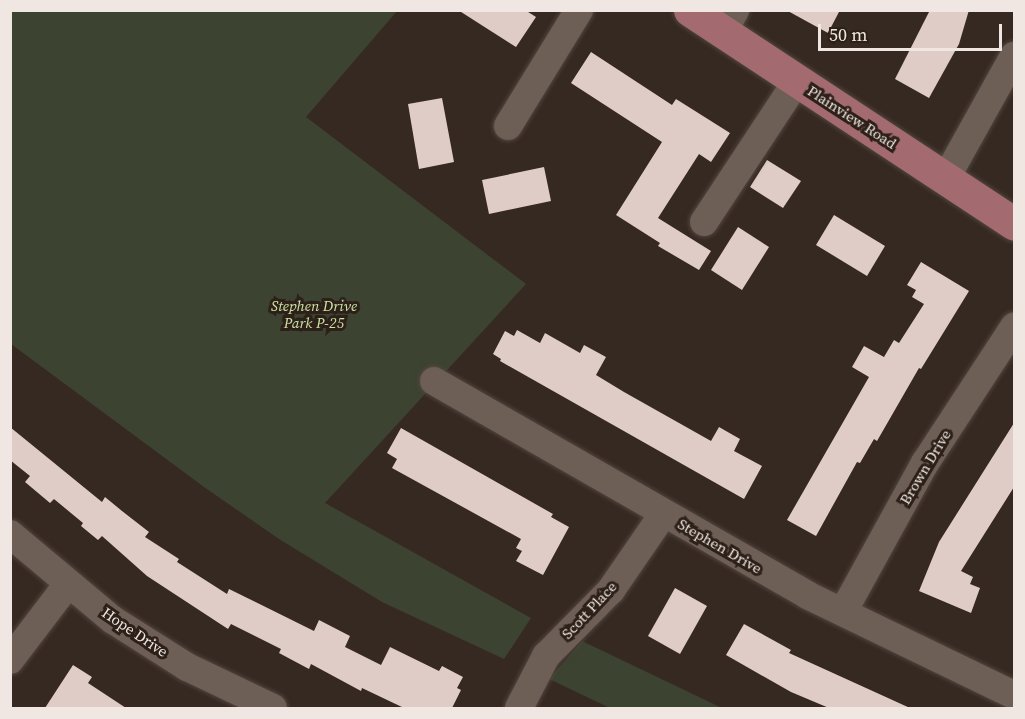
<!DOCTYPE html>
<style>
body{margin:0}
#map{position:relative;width:1025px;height:719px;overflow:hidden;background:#362921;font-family:"Source Serif 4",serif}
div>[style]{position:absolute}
.green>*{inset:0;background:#3c4330}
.building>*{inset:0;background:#e0ccc7}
.roads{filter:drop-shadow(0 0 2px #50453f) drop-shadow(0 0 2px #50453f)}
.minor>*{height:28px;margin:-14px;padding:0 14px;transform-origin:14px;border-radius:14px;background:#6e5f56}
.major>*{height:33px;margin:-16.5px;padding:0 16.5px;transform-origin:16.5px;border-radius:16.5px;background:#a36b6f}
span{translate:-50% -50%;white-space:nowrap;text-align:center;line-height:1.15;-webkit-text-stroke:6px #2c2018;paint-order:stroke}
.street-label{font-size:15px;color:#f0e7e2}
.park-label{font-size:15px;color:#cce3a7;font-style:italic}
.frame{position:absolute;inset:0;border:12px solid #f0e7e2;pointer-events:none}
.scale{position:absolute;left:818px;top:24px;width:184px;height:27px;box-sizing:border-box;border:3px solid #f0e7e2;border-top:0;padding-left:8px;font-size:18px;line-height:21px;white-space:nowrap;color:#f0e7e2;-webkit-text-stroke:4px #2c2018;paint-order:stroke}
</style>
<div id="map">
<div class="green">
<i style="clip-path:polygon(10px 11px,397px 11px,306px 117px,526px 284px,325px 503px,531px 618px,504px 659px,382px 602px,279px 539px,204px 487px,11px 344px)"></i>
<i style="clip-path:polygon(582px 641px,722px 708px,610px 708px,549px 679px)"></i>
</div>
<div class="building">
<i style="clip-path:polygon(458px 10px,525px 10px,536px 17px,516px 47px)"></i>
<i style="clip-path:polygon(786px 10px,840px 10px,828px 33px)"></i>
<i style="clip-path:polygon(930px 10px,969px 10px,959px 44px,929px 98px,895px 79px)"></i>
<i style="clip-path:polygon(591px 52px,672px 105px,676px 99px,730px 133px,711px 162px,699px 154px,658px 218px,711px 251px,699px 270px,658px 246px,660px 243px,616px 215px,662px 142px,571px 83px)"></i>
<i style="clip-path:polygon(442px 98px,454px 162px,419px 169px,408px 104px)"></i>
<i style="clip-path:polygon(767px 160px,801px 181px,783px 208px,750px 187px)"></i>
<i style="clip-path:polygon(544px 167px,551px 201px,489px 214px,482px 180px)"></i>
<i style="clip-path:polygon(834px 215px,885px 246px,867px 276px,816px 245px)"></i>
<i style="clip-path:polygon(738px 227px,769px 247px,742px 290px,711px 270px)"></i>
<i style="clip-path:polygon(921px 262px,969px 291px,921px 369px,919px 368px,877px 441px,874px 439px,860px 463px,857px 462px,816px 536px,787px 520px,869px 377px,852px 367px,864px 346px,884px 357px,894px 340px,899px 343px,924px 304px,912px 297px,916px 290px,907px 285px)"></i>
<i style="clip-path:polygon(517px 330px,540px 343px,545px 333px,580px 353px,584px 345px,606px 357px,596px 375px,624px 392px,711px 441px,719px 427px,740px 439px,734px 451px,762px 466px,744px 499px,500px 361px,501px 359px,493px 354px,505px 331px,514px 336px)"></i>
<i style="clip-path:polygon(1014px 423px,1014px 487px,961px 571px,973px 577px,970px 584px,980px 588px,971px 613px,919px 591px,939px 542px)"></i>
<i style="clip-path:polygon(10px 427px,102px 502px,105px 497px,122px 511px,149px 532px,145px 537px,179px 559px,177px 562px,227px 594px,229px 589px,314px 631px,319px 620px,350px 636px,345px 647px,381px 665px,390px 647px,439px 671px,442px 666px,463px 677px,457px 688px,461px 690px,452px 708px,404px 708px,362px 688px,361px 691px,311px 664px,309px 669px,279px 653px,281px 649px,231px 624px,228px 629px,147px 576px,102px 536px,98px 540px,81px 526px,83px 523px,54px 499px,50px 503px,25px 482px,30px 476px,10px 460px)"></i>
<i style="clip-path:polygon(401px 428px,553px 514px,551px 517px,569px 527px,543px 575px,516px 561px,522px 551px,516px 548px,521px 539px,392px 468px,397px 459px,387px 453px)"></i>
<i style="clip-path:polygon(675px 588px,707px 606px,680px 654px,648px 636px)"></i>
<i style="clip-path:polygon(744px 624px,791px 650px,789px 653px,910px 708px,829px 708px,791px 692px,726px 655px)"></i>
<i style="clip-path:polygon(73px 665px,92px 677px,88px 683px,126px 708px,45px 708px)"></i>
</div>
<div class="roads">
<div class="minor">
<i style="left:723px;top:32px;width:25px;rotate:-61deg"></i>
<i style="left:508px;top:126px;width:136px;rotate:-58.5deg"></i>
<i style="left:946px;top:178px;width:140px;rotate:-60.9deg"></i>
<i style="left:704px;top:222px;width:169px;rotate:-56.6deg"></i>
<i style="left:434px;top:381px;width:430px;rotate:29.8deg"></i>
<i style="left:807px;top:595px;width:230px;rotate:25.8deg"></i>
<i style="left:10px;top:534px;width:134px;rotate:39.9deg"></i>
<i style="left:113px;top:620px;width:88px;rotate:32.4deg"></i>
<i style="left:187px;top:667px;width:95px;rotate:25.5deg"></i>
<i style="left:843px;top:612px;width:170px;rotate:-61.2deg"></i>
<i style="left:925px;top:463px;width:163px;rotate:-56.8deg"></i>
<i style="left:10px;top:660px;width:96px;rotate:-52.7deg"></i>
<i style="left:519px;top:708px;width:59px;rotate:-62.6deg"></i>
<i style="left:546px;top:656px;width:93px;rotate:-45.4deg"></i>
<i style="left:611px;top:590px;width:93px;rotate:-55.5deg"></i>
</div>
<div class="major">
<i style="left:690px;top:10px;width:388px;rotate:33.4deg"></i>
</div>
</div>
<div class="street-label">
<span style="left:852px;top:117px;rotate:33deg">Plainview Road</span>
<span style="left:925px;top:467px;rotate:-59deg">Brown Drive</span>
<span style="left:720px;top:546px;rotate:30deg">Stephen Drive</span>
<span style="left:589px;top:610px;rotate:-47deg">Scott Place</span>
<span style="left:135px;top:632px;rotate:34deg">Hope Drive</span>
</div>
<div class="park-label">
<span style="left:314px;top:314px">Stephen Drive<br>Park P-25</span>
</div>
<div class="frame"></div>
<div class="scale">50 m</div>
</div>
